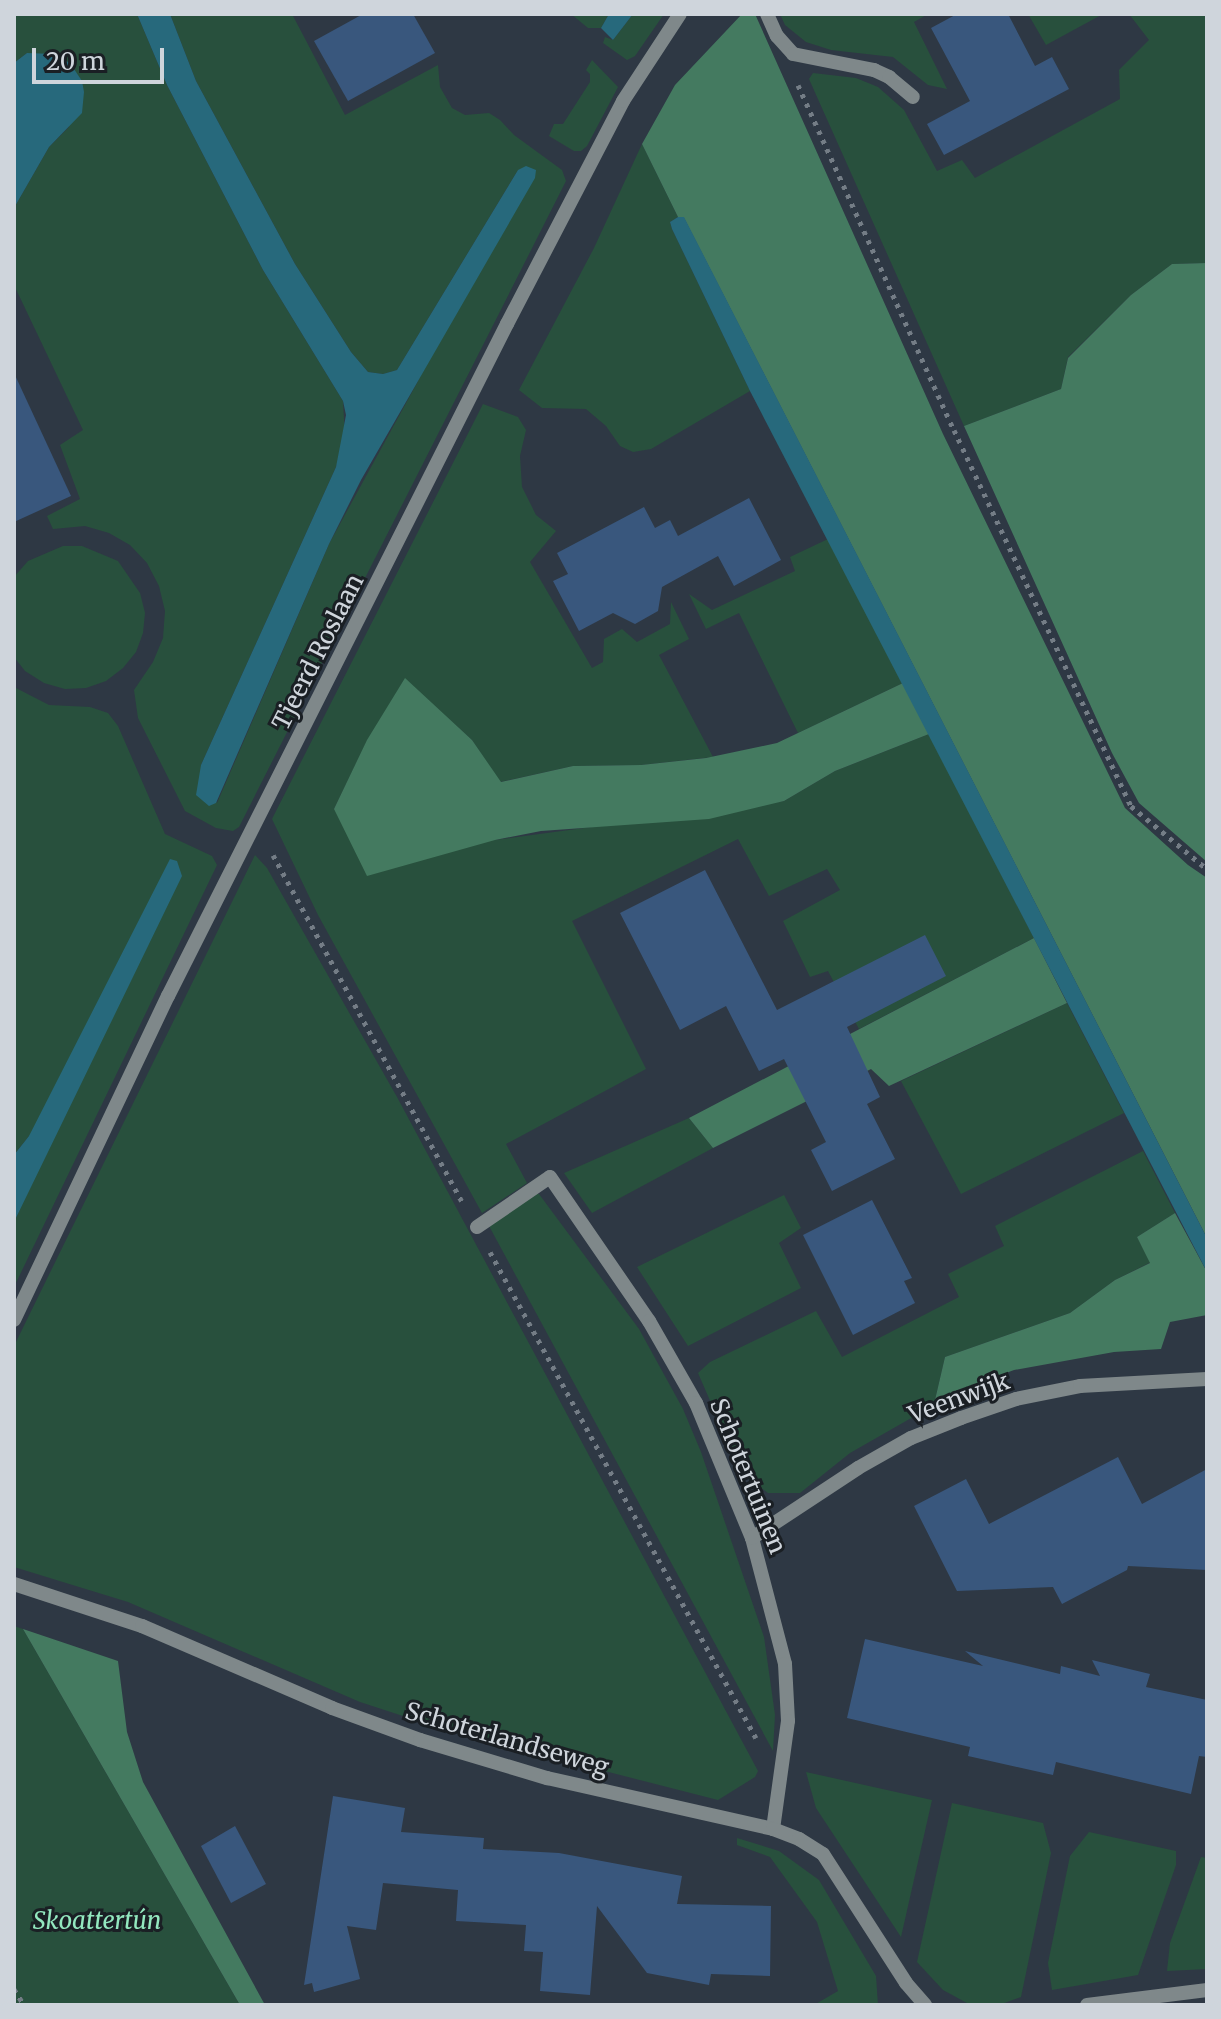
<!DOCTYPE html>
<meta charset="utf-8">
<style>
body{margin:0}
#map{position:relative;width:1221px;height:2019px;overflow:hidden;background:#2e3844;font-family:Merriweather,serif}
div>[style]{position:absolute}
.green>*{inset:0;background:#28503d}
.forest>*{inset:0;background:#447a60}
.water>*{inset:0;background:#27697c}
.building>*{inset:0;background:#39577d}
.path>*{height:5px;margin-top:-2.5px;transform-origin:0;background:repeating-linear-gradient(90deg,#747d86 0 4px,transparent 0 10px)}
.minor>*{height:14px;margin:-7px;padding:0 7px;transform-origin:7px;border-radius:7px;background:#7f888a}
span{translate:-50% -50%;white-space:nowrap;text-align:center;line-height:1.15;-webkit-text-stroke:6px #1a1f24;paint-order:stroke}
.street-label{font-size:24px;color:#cfd5dc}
.park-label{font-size:24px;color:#93e8bf;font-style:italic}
.frame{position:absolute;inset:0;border:16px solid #cfd5dc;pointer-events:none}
.scale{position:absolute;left:32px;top:48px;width:132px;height:36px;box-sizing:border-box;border:4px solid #cfd5dc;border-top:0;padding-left:10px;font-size:24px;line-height:28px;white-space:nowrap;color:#cfd5dc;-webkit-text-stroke:6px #1a1f24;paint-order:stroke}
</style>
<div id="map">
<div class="green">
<i style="clip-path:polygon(14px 14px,137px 14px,167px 85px,263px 270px,343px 401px,345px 437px,336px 467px,201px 765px,217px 803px,329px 544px,417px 383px,518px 170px,397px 370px,383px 374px,368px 372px,351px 352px,295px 264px,196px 81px,170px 14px,292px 14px,345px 115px,438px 65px,440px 87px,452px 108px,465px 115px,489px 113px,500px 120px,514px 135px,562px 170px,566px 181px,239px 827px,233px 831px,216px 828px,185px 811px,138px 718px,134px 690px,153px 662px,163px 638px,165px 611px,159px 586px,147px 563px,130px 545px,109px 533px,85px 526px,53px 529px,47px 516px,80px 499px,60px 445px,83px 430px,14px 285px,14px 208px,49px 147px,69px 127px,27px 53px,14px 63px)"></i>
<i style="clip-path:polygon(571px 14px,609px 14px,601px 28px,588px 28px)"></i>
<i style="clip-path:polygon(633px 14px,664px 14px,635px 56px,627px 60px,603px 43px,605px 37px,613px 40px)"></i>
<i style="clip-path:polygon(780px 14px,928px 14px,914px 22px,947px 89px,928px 85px,893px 57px,831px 50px,806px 42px,785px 25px)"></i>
<i style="clip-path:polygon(1028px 14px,1103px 14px,1046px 45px)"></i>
<i style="clip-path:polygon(1129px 14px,1205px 14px,1207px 263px,1172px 264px,1131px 295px,1068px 357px,1061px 389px,964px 426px,809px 79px,813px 73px,856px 78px,878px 87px,904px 110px,937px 171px,962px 160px,975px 178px,1120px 99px,1119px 70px,1149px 40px)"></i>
<i style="clip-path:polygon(592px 60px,618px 87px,587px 146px,581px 151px,574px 151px,549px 136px,554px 124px,563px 124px,590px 82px,590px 74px,586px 70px)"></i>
<i style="clip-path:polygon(642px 144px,678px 217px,670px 222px,672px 229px,750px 391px,651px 449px,633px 452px,620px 446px,606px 426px,586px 409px,542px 408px,519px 390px,594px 248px)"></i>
<i style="clip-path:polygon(483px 404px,518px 417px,526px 430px,520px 456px,522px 487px,536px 515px,556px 531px,530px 562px,592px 668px,603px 662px,604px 639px,622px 629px,637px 642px,670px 624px,671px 602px,689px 639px,659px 655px,713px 757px,641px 765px,573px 766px,500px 782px,472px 740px,405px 679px,367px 741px,334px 809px,495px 840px,784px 801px,835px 771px,929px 734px,1034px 938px,859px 1029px,828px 971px,810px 977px,783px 921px,840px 890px,827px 869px,769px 896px,738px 839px,572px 921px,646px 1069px,506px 1144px,527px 1183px,482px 1213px,318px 915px,272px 819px)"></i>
<i style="clip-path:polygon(828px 539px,903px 683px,798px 733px,739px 613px,706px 629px,689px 594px,712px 610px,795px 571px,790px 557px)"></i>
<i style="clip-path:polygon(63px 546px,82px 546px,118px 561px,140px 593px,145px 613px,143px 633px,136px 652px,123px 668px,106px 681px,86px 688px,65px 689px,44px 683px,25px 671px,14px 657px,14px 577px,28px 561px)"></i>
<i style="clip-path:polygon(14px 687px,49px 705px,90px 707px,108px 713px,118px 726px,165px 834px,212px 856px,217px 865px,14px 1287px,14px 1222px,30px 1187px,29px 1136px,14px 1155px)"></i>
<i style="clip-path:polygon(255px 855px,267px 868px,397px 1097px,758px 1771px,755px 1777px,718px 1800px,452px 1732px,360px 1702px,128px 1602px,14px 1567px,14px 1346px)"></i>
<i style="clip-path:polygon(1067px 1003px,1124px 1113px,961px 1194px,901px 1081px)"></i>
<i style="clip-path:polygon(689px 1118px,713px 1148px,592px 1213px,564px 1173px)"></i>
<i style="clip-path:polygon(1143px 1151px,1175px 1213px,1137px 1237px,1151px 1262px,1115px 1280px,1070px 1313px,945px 1357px,935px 1400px,920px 1413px,850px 1453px,800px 1493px,768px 1493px,742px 1474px,698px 1373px,710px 1362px,816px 1311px,842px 1357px,959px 1297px,948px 1274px,1004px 1246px,995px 1226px)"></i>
<i style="clip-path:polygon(533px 1194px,539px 1194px,639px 1329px,683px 1409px,701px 1452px,764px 1637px,775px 1715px,773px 1751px,489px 1226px)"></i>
<i style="clip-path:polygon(784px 1195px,801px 1228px,779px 1243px,801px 1288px,688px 1346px,637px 1267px)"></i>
<i style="clip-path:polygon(14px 1626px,23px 1629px,240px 2005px,14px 2005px)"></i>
<i style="clip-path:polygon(806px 1772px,932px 1800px,901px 1937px,816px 1808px)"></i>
<i style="clip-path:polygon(952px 1803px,1043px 1823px,1051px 1853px,1021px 1997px,999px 2005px,967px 2003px,943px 1990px,917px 1962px)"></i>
<i style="clip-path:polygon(1089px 1832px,1176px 1851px,1176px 1865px,1138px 1975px,1052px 1990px,1048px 1963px,1070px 1856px)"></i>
<i style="clip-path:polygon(737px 1838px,779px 1851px,819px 1880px,876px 1976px,878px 2005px,814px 2005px,838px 1991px,817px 1922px,770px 1857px,737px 1845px)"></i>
<i style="clip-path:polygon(1201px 1857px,1207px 1858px,1207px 1969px,1167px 1971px,1170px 1943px)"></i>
</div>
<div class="forest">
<i style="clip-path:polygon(742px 14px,755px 14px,943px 434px,1125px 808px,1188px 865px,1207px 878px,1207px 1238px,684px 218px,678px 217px,642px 144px,675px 85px)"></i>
<i style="clip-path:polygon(1207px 263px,1207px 862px,1139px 803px,1112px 753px,964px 426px,1061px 389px,1068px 358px,1131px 295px,1172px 264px)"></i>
<i style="clip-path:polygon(405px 678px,472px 740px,501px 782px,573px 766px,641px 765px,706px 758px,777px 743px,903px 683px,929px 734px,835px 771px,784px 801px,709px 819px,541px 831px,495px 840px,367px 876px,334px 809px,367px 740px)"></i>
<i style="clip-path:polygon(1034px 938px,1067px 1003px,889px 1086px,871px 1069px,713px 1148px,689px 1118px)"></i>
<i style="clip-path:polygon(1175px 1213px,1207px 1272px,1207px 1315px,1170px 1322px,1161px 1349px,1114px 1352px,1014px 1370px,935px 1400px,945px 1357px,1070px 1313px,1115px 1280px,1150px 1263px,1137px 1237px)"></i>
<i style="clip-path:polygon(23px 1629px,118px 1661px,127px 1732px,143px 1782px,265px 2005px,240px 2005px)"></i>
</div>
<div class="water">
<i style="clip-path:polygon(137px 14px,170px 14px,196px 81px,295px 264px,351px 352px,368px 372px,383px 374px,397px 370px,518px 170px,526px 166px,536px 170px,535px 178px,361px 480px,329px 544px,216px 803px,209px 806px,196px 795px,201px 765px,336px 467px,346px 415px,343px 401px,263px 270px,167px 85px)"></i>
<i style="clip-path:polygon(609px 14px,633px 14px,613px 40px,601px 28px)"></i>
<i style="clip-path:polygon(27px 53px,54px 54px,70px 63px,82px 81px,84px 92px,82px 113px,49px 147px,14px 208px,14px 63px)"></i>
<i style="clip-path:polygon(678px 217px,684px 217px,1207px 1238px,1207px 1272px,750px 391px,672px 229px,670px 222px)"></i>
<i style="clip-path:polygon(170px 859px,177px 861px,182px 876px,14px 1222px,14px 1155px,29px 1136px)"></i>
</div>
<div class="building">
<i style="clip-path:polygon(363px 14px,413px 14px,435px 53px,348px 101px,314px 41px)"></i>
<i style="clip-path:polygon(957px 14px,1008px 14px,1035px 66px,1052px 57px,1069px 89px,944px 155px,927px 124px,970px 101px,931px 28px)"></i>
<i style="clip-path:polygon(14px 373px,71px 496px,14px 522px)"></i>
<i style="clip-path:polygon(749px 498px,781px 560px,734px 586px,718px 556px,662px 587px,658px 611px,635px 624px,613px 613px,579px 631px,553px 581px,568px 574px,557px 553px,644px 507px,655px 528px,670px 520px,678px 536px)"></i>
<i style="clip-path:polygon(705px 870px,777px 1010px,925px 935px,946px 976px,847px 1027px,880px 1097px,867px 1104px,895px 1159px,832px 1191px,811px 1150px,826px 1142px,784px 1059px,759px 1071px,726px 1006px,680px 1030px,620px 913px)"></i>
<i style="clip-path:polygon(872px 1200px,912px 1278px,904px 1281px,915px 1303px,853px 1335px,803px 1235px)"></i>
<i style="clip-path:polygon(1118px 1457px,1142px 1504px,1207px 1469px,1207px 1570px,1128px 1566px,1127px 1570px,1062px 1604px,1053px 1587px,957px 1591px,914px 1506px,966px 1479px,989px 1524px)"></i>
<i style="clip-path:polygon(865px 1639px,983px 1666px,965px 1651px,1060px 1674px,1061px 1666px,1100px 1676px,1092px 1660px,1150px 1674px,1146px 1687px,1207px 1700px,1207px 1757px,1199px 1756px,1191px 1794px,1056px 1762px,1053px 1775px,968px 1756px,970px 1747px,847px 1718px)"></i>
<i style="clip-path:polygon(333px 1796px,405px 1808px,401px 1832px,484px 1838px,483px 1849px,559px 1853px,682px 1876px,677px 1904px,771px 1906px,770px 1976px,711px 1974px,709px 1985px,647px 1973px,597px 1906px,590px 1995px,540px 1991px,543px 1952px,524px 1951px,526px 1925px,456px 1921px,458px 1890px,383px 1883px,376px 1930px,347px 1926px,360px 1979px,314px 1992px,312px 1983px,304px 1985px)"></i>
<i style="clip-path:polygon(235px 1826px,266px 1884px,231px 1903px,201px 1846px)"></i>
</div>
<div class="path">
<i style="left:798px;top:85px;width:379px;rotate:65.7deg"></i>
<i style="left:954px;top:430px;width:416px;rotate:64.8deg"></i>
<i style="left:1131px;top:806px;width:99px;rotate:39.7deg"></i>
<i style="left:273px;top:855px;width:394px;rotate:61.4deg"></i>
<i style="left:490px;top:1252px;width:554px;rotate:61.31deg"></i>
<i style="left:14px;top:1989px;width:19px;rotate:58deg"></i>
</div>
<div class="minor">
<i style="left:767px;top:14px;width:24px;rotate:66deg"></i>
<i style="left:777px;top:36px;width:24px;rotate:48deg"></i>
<i style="left:793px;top:54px;width:83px;rotate:11.2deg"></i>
<i style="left:874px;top:70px;width:17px;rotate:25deg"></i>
<i style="left:889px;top:77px;width:31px;rotate:40deg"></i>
<i style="left:477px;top:1227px;width:88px;rotate:-34.4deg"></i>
<i style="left:550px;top:1177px;width:175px;rotate:55.5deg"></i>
<i style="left:649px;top:1321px;width:95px;rotate:60.2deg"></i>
<i style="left:696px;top:1403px;width:146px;rotate:67.5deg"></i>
<i style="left:752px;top:1538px;width:130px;rotate:75.3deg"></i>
<i style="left:785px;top:1664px;width:57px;rotate:87deg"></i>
<i style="left:788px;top:1721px;width:109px;rotate:97.9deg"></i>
<i style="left:14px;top:1320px;width:359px;rotate:-64.6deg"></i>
<i style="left:168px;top:996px;width:753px;rotate:-63.23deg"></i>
<i style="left:507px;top:324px;width:251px;rotate:-62.5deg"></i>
<i style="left:623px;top:101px;width:104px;rotate:-56.8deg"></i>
<i style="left:752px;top:1538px;width:127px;rotate:-33.4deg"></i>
<i style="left:858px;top:1468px;width:61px;rotate:-29.5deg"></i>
<i style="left:911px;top:1438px;width:54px;rotate:-21.8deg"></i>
<i style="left:961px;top:1418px;width:58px;rotate:-19.1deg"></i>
<i style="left:1016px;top:1399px;width:65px;rotate:-11.5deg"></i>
<i style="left:1080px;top:1386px;width:127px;rotate:-3.2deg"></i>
<i style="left:14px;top:1584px;width:135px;rotate:18.2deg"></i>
<i style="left:142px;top:1626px;width:207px;rotate:23.3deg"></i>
<i style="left:332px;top:1708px;width:94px;rotate:20deg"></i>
<i style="left:420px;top:1740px;width:133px;rotate:16.7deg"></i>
<i style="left:547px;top:1778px;width:232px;rotate:12.7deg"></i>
<i style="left:773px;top:1829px;width:28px;rotate:21deg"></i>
<i style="left:799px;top:1839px;width:28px;rotate:32deg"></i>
<i style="left:823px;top:1854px;width:153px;rotate:57.2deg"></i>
<i style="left:906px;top:1983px;width:29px;rotate:49deg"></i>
<i style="left:1087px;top:2005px;width:121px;rotate:-7.1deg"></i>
</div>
<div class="street-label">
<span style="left:318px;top:652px;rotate:-63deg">Tjeerd Roslaan</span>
<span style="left:959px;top:1398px;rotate:-20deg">Veenwijk</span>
<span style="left:748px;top:1476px;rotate:68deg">Schotertuinen</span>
<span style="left:507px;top:1739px;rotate:16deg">Schoterlandseweg</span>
</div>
<div class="park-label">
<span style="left:97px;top:1921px">Skoattertún</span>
</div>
<div class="frame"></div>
<div class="scale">20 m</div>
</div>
